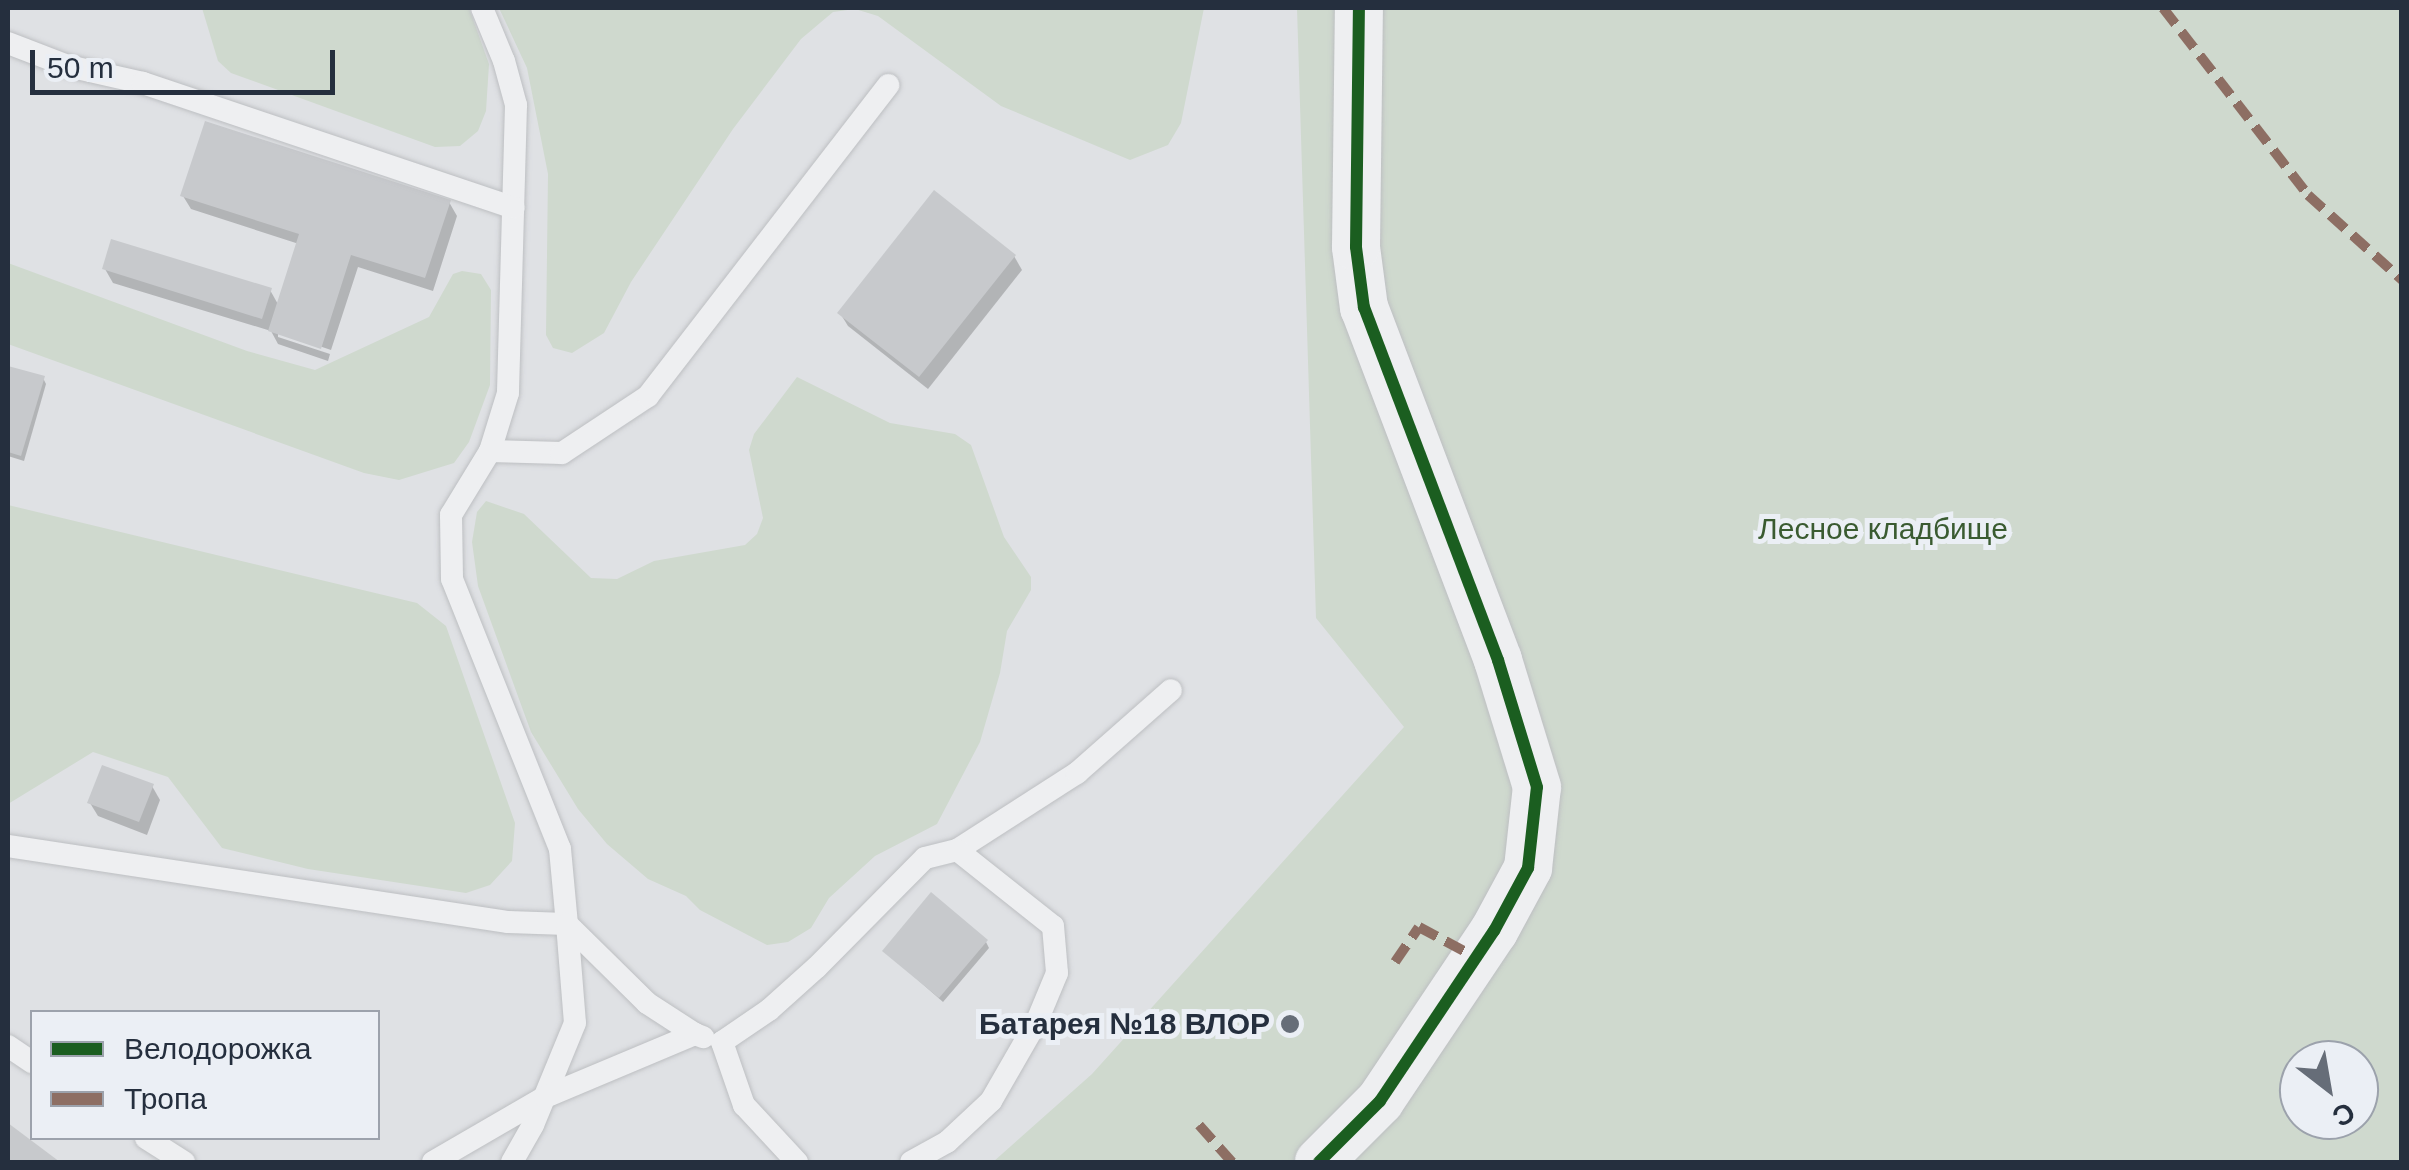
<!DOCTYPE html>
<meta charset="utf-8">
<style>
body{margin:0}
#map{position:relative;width:2409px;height:1170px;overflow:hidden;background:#dfe1e4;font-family:Helvetica,sans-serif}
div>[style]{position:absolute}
.green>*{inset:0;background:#cfd9ce}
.shadow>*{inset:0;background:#0003}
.building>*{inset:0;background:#c7c9cc}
.roads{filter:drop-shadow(0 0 2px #bdbfc2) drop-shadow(0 0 2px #bdbfc2)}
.lane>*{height:22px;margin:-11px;padding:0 11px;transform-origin:11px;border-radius:11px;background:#eeeff1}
.street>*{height:48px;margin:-24px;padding:0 24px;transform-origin:24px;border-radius:24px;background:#eeeff1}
.quiet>*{height:10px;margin-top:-5px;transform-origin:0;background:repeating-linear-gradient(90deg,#8d6e63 0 20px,transparent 0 30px)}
.cycleway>*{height:12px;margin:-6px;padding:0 6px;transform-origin:6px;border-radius:6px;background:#1b5e20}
.dots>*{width:28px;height:28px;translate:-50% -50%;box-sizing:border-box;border:5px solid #ebeff5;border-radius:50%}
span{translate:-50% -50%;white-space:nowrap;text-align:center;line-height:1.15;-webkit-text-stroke:10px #ebeff5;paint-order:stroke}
.park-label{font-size:30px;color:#3a5b31}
.poi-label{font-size:30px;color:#252f3e;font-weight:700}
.right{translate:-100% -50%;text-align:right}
.frame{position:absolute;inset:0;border:10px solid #252f3e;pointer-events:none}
.legend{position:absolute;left:30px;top:1010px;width:350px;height:130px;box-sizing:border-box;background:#ebeff5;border:2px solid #9ca2ac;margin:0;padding:12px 18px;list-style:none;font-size:30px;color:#252f3e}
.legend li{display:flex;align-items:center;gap:20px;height:50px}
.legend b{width:50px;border:2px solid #9ca2ac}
.north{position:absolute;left:2279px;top:1040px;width:100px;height:100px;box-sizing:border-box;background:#ebeff5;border:2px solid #9ca2ac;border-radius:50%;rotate:149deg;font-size:28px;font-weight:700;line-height:40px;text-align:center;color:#252f3e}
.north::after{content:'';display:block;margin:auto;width:35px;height:45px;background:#666d78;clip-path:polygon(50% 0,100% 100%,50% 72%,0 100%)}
.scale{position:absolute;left:30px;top:50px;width:305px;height:45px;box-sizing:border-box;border:5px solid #252f3e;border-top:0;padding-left:12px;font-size:30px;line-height:35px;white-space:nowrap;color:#252f3e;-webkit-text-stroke:8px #ebeff5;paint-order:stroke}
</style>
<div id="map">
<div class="green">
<i style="clip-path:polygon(202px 8px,469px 8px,489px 64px,486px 111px,478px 131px,460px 146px,435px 147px,231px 73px,218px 61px)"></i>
<i style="clip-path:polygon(499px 8px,1204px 8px,1181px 123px,1168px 145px,1130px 160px,1001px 106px,878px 16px,855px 9px,833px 12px,801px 39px,733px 129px,631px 282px,604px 333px,572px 353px,553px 348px,546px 335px,548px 174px,527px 68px)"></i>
<i style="clip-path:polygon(evenodd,1297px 8px,2401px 8px,2401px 1162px,993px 1162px,1092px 1074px,1404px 727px,1316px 618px,1297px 8px,2299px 1060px,2359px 1060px,2359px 1120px,2299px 1120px,2299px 1060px)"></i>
<i style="clip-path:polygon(8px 263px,247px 351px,315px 370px,429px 317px,453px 274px,462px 271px,481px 274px,491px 290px,490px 385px,469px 442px,454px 463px,399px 480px,364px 473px,8px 344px)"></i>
<i style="clip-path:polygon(797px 377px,890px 423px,955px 434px,971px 445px,1004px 537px,1031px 577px,1031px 590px,1007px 631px,1000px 673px,980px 742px,937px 824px,875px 856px,829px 898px,811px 928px,788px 942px,767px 945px,700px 910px,686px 896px,648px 879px,607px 844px,578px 809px,531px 732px,478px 586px,472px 542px,477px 512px,486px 501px,524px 514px,591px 578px,617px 579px,654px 561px,745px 545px,757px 534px,763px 518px,749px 450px,754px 434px)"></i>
<i style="clip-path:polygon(8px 505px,417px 603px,446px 626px,515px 823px,512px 861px,490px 885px,466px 893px,308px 869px,222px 848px,168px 777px,93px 752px,8px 804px)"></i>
</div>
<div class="shadow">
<i style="clip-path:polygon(183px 196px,449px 202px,457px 216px,433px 291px,358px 267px,331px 350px,278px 332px,278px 337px,330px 354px,328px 361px,278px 344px,271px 331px,113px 283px,105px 269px,270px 290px,279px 306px,299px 244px,191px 209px)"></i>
<i style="clip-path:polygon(1014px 256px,1022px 270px,928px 389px,848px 326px,840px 313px)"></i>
<i style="clip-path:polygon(8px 368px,43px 378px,46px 384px,24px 461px,8px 456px)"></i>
<i style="clip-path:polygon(152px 786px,160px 800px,147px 835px,98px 816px,90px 803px)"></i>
<i style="clip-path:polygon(986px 942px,989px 948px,943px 1002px,885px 951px)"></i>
</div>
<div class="building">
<i style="clip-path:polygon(205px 121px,451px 200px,425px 278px,351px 255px,321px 349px,268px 331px,299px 234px,180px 196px)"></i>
<i style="clip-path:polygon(934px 190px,1016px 255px,919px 377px,837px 313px)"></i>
<i style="clip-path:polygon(111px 239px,272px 288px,262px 319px,102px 269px)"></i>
<i style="clip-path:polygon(8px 366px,45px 376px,21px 456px,8px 452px)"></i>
<i style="clip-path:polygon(102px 765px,154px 784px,139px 822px,87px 803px)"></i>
<i style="clip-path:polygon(931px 892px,988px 940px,939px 998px,882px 951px)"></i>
<i style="clip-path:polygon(8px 1123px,60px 1162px,8px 1162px)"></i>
</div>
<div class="roads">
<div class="lane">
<i style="left:482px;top:8px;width:57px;rotate:67.5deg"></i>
<i style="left:504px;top:61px;width:46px;rotate:74.7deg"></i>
<i style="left:516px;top:105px;width:288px;rotate:91.6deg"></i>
<i style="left:508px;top:393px;width:61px;rotate:107.2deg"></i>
<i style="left:490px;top:451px;width:75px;rotate:121.4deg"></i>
<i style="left:451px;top:515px;width:64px;rotate:89.1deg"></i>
<i style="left:452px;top:579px;width:291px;rotate:68.2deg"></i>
<i style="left:560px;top:849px;width:75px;rotate:84.7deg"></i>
<i style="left:567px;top:924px;width:112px;rotate:44.6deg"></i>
<i style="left:647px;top:1003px;width:57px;rotate:32.9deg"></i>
<i style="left:8px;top:43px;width:64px;rotate:21deg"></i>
<i style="left:68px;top:66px;width:77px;rotate:12.8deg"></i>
<i style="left:143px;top:83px;width:391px;rotate:18.6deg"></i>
<i style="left:490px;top:451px;width:72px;rotate:1.6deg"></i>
<i style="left:562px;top:453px;width:103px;rotate:-33.5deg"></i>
<i style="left:648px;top:396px;width:393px;rotate:-52.3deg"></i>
<i style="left:8px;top:846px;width:506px;rotate:8.64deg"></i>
<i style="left:508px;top:922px;width:59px;rotate:1.9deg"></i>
<i style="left:567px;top:924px;width:99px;rotate:85.4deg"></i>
<i style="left:575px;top:1023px;width:110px;rotate:112.4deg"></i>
<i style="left:533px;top:1125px;width:43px;rotate:119.6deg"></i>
<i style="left:957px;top:850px;width:143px;rotate:-32.7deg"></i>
<i style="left:1077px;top:773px;width:125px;rotate:-41.4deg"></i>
<i style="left:722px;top:1042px;width:57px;rotate:-34.2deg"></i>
<i style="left:769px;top:1010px;width:64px;rotate:-41.9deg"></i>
<i style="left:817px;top:967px;width:153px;rotate:-45.3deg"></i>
<i style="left:925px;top:858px;width:33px;rotate:-14deg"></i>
<i style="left:957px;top:850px;width:122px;rotate:38.4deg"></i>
<i style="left:1053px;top:926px;width:47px;rotate:85.1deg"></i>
<i style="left:1057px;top:973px;width:52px;rotate:112.6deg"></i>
<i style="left:1037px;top:1021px;width:92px;rotate:119.9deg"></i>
<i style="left:991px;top:1101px;width:60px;rotate:137deg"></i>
<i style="left:947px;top:1142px;width:41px;rotate:150.9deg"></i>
<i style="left:722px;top:1042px;width:67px;rotate:70.8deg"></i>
<i style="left:744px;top:1105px;width:78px;rotate:47.1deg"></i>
<i style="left:8px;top:1046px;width:29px;rotate:34deg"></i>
<i style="left:146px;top:1138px;width:45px;rotate:32.3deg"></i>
<i style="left:433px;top:1162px;width:129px;rotate:-30.1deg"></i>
<i style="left:545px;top:1097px;width:163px;rotate:-22.8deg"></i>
<i style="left:695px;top:1034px;width:9px;rotate:21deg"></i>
</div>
<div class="street">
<i style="left:1319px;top:1162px;width:86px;rotate:-45deg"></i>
<i style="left:1380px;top:1101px;width:205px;rotate:-56.2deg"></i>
<i style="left:1494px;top:931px;width:72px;rotate:-61.6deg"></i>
<i style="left:1528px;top:868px;width:81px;rotate:-83.7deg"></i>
<i style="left:1537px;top:787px;width:133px;rotate:-107.1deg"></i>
<i style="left:1498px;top:660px;width:377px;rotate:-110.8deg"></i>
<i style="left:1364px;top:308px;width:62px;rotate:-97.5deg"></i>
<i style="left:1356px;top:247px;width:239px;rotate:-89.3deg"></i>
</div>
</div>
<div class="quiet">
<i style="left:2163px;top:8px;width:237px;rotate:52.2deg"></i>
<i style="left:2308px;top:195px;width:127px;rotate:42.1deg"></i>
<i style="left:1395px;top:962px;width:42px;rotate:-55.6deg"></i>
<i style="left:1419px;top:927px;width:66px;rotate:28.1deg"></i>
<i style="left:1199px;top:1125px;width:50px;rotate:48.3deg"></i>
</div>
<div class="cycleway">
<i style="left:1319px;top:1162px;width:86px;rotate:-45deg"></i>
<i style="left:1380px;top:1101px;width:205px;rotate:-56.2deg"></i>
<i style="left:1494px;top:931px;width:72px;rotate:-61.6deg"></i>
<i style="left:1528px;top:868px;width:81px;rotate:-83.7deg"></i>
<i style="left:1537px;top:787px;width:133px;rotate:-107.1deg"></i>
<i style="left:1498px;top:660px;width:377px;rotate:-110.8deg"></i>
<i style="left:1364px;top:308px;width:62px;rotate:-97.5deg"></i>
<i style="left:1356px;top:247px;width:239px;rotate:-89.3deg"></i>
</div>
<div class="dots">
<i style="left:1290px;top:1024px;background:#666d78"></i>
</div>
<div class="park-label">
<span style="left:1883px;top:529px">Лесное кладбище</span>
</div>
<div class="poi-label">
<span class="right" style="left:1270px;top:1024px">Батарея №18 ВЛОР</span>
</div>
<div class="frame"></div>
<ul class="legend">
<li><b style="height:12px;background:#1b5e20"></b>Велодорожка</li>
<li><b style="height:12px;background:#8d6e63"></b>Тропа</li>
</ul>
<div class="north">С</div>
<div class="scale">50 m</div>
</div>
